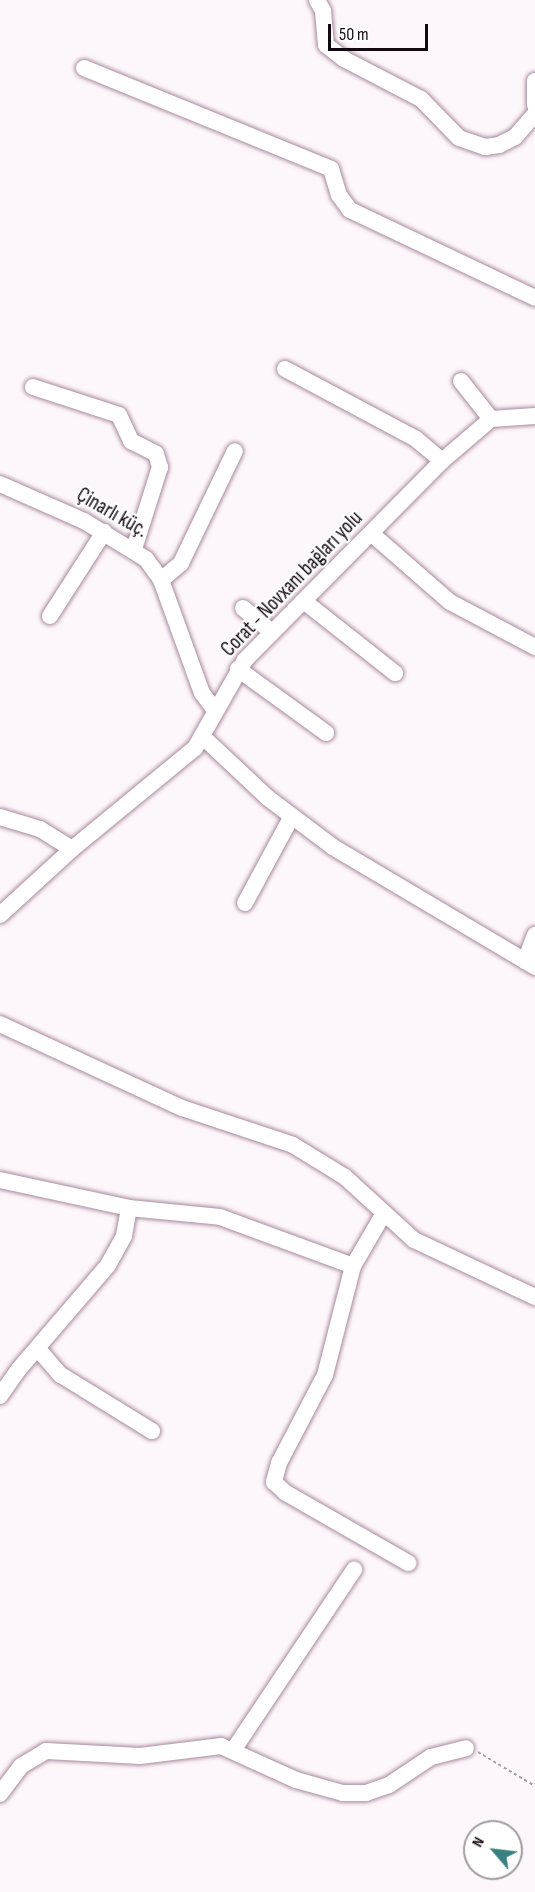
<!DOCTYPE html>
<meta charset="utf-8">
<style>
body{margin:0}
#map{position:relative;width:535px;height:1892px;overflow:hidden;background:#fdf7fb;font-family:"Sofia Sans Condensed",sans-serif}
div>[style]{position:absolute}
.path>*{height:2px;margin-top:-1px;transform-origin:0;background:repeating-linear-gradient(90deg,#a69ea3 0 3px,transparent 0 6px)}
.roads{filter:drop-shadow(0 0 2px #a8899d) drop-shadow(0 0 2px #a8899d)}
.minor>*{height:16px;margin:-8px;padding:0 8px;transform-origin:8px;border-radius:8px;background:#fff}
span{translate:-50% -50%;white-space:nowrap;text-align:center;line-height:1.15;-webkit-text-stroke:4.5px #fff;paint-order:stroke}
.street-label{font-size:21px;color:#140910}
.north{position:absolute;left:463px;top:1820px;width:60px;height:60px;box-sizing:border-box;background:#fff;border:2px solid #a19d9f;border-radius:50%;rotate:298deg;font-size:16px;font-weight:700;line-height:24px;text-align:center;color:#140910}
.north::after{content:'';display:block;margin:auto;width:21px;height:27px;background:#39817f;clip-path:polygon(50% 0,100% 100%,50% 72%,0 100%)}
.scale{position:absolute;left:328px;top:24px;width:100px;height:27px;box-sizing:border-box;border:3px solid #140910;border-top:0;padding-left:8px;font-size:18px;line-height:21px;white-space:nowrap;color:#140910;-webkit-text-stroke:4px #fff;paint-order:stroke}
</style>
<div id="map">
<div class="path">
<i style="left:478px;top:1752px;width:66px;rotate:30.8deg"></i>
</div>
<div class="roads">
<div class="minor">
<i style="left:317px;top:0;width:13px;rotate:61deg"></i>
<i style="left:323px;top:11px;width:34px;rotate:85deg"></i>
<i style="left:326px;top:45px;width:23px;rotate:38deg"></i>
<i style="left:344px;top:59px;width:87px;rotate:27.5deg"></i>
<i style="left:421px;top:99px;width:54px;rotate:45.7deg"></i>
<i style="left:459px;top:138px;width:28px;rotate:19deg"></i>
<i style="left:485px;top:147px;width:14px;rotate:-8deg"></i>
<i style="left:499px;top:145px;width:18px;rotate:-27deg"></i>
<i style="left:515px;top:137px;width:30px;rotate:-49deg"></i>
<i style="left:84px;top:68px;width:267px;rotate:22.2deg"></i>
<i style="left:331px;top:169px;width:27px;rotate:73deg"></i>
<i style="left:339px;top:195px;width:19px;rotate:54deg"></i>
<i style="left:350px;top:210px;width:205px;rotate:25.4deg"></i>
<i style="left:535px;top:81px;width:24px;rotate:90deg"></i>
<i style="left:285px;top:369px;width:149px;rotate:28.1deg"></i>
<i style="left:416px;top:439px;width:34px;rotate:40deg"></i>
<i style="left:461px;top:381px;width:48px;rotate:51.7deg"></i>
<i style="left:33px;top:387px;width:90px;rotate:18deg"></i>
<i style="left:119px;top:415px;width:29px;rotate:65deg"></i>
<i style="left:131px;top:441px;width:28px;rotate:27deg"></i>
<i style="left:156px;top:454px;width:14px;rotate:73deg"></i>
<i style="left:160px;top:467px;width:86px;rotate:107.6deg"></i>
<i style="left:0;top:484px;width:92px;rotate:23.8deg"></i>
<i style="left:84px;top:521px;width:73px;rotate:31.5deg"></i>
<i style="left:146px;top:559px;width:26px;rotate:54deg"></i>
<i style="left:161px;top:580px;width:120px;rotate:70.1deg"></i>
<i style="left:202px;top:693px;width:21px;rotate:53deg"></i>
<i style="left:372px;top:534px;width:103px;rotate:41.1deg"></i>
<i style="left:450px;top:602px;width:96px;rotate:27.9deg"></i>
<i style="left:161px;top:580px;width:26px;rotate:-40deg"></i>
<i style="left:181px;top:563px;width:124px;rotate:-64.3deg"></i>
<i style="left:305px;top:602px;width:115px;rotate:38.3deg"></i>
<i style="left:243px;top:608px;width:38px;rotate:40deg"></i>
<i style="left:50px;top:616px;width:100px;rotate:-57.3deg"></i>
<i style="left:238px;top:669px;width:109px;rotate:36deg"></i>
<i style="left:203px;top:737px;width:89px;rotate:43.2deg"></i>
<i style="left:268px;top:798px;width:81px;rotate:37deg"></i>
<i style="left:333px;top:847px;width:235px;rotate:30.7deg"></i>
<i style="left:0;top:817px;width:42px;rotate:16.7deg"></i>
<i style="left:40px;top:829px;width:38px;rotate:32deg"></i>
<i style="left:245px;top:903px;width:97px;rotate:-61.6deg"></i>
<i style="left:0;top:915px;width:98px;rotate:-42.5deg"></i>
<i style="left:72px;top:849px;width:159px;rotate:-39.4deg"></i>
<i style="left:195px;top:748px;width:101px;rotate:-60.4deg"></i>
<i style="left:245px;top:660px;width:280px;rotate:-45.3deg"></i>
<i style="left:442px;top:461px;width:65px;rotate:-40.6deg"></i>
<i style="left:491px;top:419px;width:44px;rotate:-3.9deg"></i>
<i style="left:525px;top:961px;width:28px;rotate:-69deg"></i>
<i style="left:0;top:1024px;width:200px;rotate:24.8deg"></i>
<i style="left:182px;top:1108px;width:117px;rotate:18.4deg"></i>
<i style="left:293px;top:1145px;width:61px;rotate:31.6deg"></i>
<i style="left:345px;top:1177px;width:93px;rotate:42.4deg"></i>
<i style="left:414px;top:1240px;width:134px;rotate:25.2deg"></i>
<i style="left:0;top:1180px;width:132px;rotate:12.2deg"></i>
<i style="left:129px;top:1208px;width:91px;rotate:5.6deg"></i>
<i style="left:220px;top:1217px;width:142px;rotate:20.2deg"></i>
<i style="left:384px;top:1213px;width:61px;rotate:120.3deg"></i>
<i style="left:353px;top:1266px;width:113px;rotate:104.4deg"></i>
<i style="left:325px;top:1375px;width:99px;rotate:117.6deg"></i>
<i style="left:279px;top:1463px;width:20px;rotate:105deg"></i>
<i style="left:274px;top:1482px;width:16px;rotate:43deg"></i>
<i style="left:286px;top:1493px;width:141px;rotate:29.8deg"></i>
<i style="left:38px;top:1349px;width:35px;rotate:49deg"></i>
<i style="left:61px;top:1375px;width:107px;rotate:31.6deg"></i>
<i style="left:0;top:1396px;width:33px;rotate:-55deg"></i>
<i style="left:19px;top:1369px;width:137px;rotate:-49.4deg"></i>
<i style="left:108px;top:1265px;width:33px;rotate:-61deg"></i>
<i style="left:124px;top:1236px;width:28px;rotate:-80deg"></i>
<i style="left:234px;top:1749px;width:216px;rotate:-56.2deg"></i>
<i style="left:0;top:1794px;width:35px;rotate:-53deg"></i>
<i style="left:21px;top:1766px;width:29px;rotate:-31deg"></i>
<i style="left:46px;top:1751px;width:94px;rotate:3deg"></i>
<i style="left:140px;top:1756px;width:82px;rotate:-7deg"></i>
<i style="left:221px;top:1746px;width:82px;rotate:24.4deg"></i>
<i style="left:296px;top:1780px;width:49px;rotate:15.5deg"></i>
<i style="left:343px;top:1793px;width:23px"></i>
<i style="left:366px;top:1793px;width:24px;rotate:-19deg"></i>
<i style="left:389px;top:1785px;width:50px;rotate:-33.7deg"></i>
<i style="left:431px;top:1757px;width:36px;rotate:-14deg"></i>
</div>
</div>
<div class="street-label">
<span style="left:112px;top:513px;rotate:30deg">Çinarlı küç.</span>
<span style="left:292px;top:584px;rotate:-46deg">Corat - Novxanı bağları yolu</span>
</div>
<div class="north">N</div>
<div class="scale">50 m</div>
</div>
